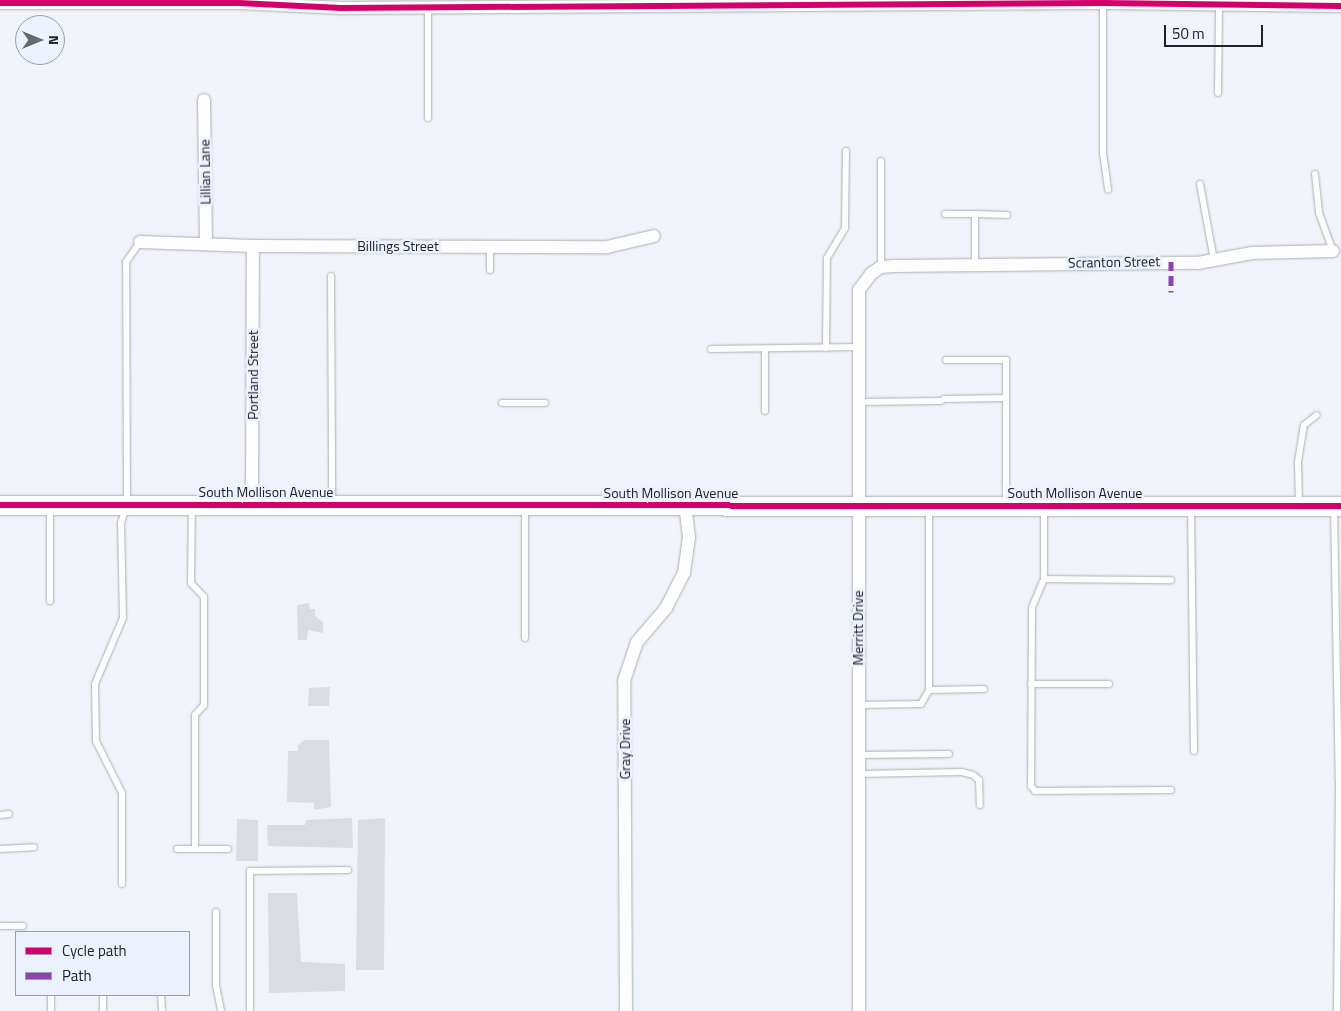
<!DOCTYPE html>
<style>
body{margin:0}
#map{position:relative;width:1341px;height:1011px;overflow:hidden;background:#f0f3fa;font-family:"Titillium Web",sans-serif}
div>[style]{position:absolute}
.building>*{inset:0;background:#d9dce1}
.roads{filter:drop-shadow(0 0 1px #acaeb4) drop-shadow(0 0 1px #acaeb4)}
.service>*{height:6px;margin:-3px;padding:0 3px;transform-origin:3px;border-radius:3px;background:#fdfdfe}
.minor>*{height:12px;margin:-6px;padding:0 6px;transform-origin:6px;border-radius:6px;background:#fdfdfe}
.secondary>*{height:19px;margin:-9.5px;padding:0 9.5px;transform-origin:9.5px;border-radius:9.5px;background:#fdfdfe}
.quiet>*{height:5px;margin-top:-2.5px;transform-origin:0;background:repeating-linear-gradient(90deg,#8e44ad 0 10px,transparent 0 15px)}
.cycleway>*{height:6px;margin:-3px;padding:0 3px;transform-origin:3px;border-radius:3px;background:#d6006c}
span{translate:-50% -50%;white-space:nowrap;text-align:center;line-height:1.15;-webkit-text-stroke:5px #ecf1fe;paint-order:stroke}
.street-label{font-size:14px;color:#202126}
.legend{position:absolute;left:15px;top:931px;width:175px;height:65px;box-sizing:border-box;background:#ecf1fe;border:1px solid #9a9ea8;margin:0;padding:6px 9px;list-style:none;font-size:15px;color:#202126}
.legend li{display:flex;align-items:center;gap:10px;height:25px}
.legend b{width:25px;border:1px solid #9a9ea8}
.north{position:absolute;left:15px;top:15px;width:50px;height:50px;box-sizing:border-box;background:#ecf1fe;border:1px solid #9a9ea8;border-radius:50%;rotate:90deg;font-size:14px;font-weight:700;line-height:20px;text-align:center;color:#202126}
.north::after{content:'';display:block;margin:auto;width:18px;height:22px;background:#696a70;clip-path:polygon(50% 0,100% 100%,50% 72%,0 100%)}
.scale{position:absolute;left:1164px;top:25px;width:99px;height:22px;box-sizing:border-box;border:2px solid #202126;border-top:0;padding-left:6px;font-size:15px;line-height:18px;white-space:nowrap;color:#202126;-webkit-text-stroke:4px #ecf1fe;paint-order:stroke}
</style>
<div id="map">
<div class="building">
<i style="clip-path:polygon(309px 603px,310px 609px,315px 609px,315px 616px,323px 622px,323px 633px,308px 630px,307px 640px,298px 640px,297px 605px)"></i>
<i style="clip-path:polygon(330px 687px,329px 706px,308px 706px,309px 688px)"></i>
<i style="clip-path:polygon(305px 740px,329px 740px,331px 807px,314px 810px,314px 803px,287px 802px,288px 751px,298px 751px,298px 745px)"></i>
<i style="clip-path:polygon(352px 818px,353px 848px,268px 846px,267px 825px,305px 825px,306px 820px)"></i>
<i style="clip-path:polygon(385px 818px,384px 970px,356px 970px,358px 820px)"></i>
<i style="clip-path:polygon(237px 819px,258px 820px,258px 861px,236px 861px)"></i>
<i style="clip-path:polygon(268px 893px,297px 893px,301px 962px,345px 964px,345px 991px,269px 993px)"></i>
</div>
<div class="roads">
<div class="service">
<i style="left:1103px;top:3px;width:150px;rotate:90deg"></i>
<i style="left:1103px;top:153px;width:37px;rotate:82deg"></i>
<i style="left:1218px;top:93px;width:88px;rotate:-89.3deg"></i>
<i style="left:428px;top:118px;width:110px;rotate:-90deg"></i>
<i style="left:1315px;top:174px;width:39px;rotate:84deg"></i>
<i style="left:1319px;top:213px;width:40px;rotate:69.8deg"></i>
<i style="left:1200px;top:184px;width:77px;rotate:79.6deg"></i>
<i style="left:945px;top:214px;width:30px"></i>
<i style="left:975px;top:214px;width:52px;rotate:90deg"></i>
<i style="left:975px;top:214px;width:32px;rotate:2deg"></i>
<i style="left:881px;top:267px;width:106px;rotate:-90deg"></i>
<i style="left:490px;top:270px;width:23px;rotate:-90deg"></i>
<i style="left:331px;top:276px;width:228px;rotate:89.7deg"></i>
<i style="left:826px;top:348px;width:90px;rotate:-89.4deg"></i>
<i style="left:827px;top:258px;width:35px;rotate:-59deg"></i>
<i style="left:845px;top:228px;width:77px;rotate:-89.3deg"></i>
<i style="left:711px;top:349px;width:148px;rotate:-0.8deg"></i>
<i style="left:765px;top:349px;width:62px;rotate:90deg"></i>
<i style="left:946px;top:360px;width:60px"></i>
<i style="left:1006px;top:360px;width:144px;rotate:90deg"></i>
<i style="left:944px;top:399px;width:62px;rotate:-0.9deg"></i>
<i style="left:858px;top:402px;width:83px;rotate:-0.7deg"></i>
<i style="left:502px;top:403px;width:43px"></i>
<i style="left:1299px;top:504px;width:42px;rotate:-91.4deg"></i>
<i style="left:1298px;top:462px;width:37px;rotate:-81deg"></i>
<i style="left:1304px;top:425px;width:16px;rotate:-38deg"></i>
<i style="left:525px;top:506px;width:132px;rotate:90deg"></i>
<i style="left:929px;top:507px;width:183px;rotate:90deg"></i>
<i style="left:929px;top:690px;width:55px;rotate:-1deg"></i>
<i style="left:1044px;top:507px;width:72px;rotate:90deg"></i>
<i style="left:1044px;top:579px;width:30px;rotate:113deg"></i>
<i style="left:1032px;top:607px;width:179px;rotate:90.3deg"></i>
<i style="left:1031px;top:786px;width:6px;rotate:51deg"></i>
<i style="left:1035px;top:791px;width:136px;rotate:-0.4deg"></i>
<i style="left:1191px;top:507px;width:244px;rotate:89.3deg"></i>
<i style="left:1334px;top:507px;width:273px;rotate:89deg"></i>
<i style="left:1339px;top:780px;width:231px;rotate:90.5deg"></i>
<i style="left:1044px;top:579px;width:127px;rotate:0.5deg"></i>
<i style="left:50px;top:601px;width:95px;rotate:-90deg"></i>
<i style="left:1031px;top:684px;width:78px"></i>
<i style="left:859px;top:705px;width:62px;rotate:-0.9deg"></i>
<i style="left:921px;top:704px;width:16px;rotate:-60deg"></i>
<i style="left:858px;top:755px;width:91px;rotate:-0.6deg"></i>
<i style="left:858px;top:774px;width:104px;rotate:-1.1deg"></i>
<i style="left:962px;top:772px;width:11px;rotate:15deg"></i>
<i style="left:973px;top:775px;width:8px;rotate:40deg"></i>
<i style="left:979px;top:780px;width:25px;rotate:88deg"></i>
<i style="left:0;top:815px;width:9px;rotate:-6deg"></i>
<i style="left:0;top:849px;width:34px;rotate:-3deg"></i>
<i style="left:177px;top:849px;width:18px"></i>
<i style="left:195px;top:849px;width:134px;rotate:-90deg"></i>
<i style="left:195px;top:715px;width:13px;rotate:-48deg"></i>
<i style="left:204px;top:705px;width:108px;rotate:-90deg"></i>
<i style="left:204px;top:597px;width:19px;rotate:-133deg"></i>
<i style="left:191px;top:583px;width:77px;rotate:-89.3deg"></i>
<i style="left:195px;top:849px;width:33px"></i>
<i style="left:122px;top:884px;width:91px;rotate:-90deg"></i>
<i style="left:122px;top:793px;width:58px;rotate:-116.6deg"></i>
<i style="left:96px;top:741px;width:57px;rotate:-91deg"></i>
<i style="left:95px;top:684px;width:72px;rotate:-67deg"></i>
<i style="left:123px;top:618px;width:95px;rotate:-91.2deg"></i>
<i style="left:121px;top:523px;width:19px;rotate:-72deg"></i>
<i style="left:127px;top:505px;width:243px;rotate:-90.2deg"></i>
<i style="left:126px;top:262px;width:24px;rotate:-55deg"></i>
<i style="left:216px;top:912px;width:73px;rotate:90deg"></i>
<i style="left:216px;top:985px;width:26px;rotate:79deg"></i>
<i style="left:0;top:926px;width:23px"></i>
<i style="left:51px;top:995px;width:16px;rotate:90deg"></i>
<i style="left:103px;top:995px;width:16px;rotate:90deg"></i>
<i style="left:161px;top:995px;width:16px;rotate:86deg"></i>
<i style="left:250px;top:1011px;width:140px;rotate:-90deg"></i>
<i style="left:250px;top:871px;width:98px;rotate:-0.6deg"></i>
</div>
<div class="minor">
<i style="left:0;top:3px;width:239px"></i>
<i style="left:239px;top:3px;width:102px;rotate:2.8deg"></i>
<i style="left:341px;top:8px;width:762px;rotate:-0.38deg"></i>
<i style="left:1103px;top:3px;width:238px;rotate:0.7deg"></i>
<i style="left:204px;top:100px;width:144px;rotate:89.2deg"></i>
<i style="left:140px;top:242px;width:113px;rotate:2deg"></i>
<i style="left:253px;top:246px;width:354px;rotate:0.2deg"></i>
<i style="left:607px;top:247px;width:48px;rotate:-13.2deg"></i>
<i style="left:252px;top:504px;width:258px;rotate:-89.8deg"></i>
<i style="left:626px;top:1011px;width:330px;rotate:-90.3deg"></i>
<i style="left:624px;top:681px;width:41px;rotate:-71.6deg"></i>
<i style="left:637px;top:642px;width:45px;rotate:-49.5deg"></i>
<i style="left:666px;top:608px;width:39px;rotate:-63deg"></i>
<i style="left:684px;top:573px;width:36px;rotate:-82deg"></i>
<i style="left:689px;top:537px;width:31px;rotate:-97deg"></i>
<i style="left:859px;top:1011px;width:721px;rotate:-90deg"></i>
<i style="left:859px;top:290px;width:21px;rotate:-53deg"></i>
<i style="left:872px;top:273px;width:11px;rotate:-34deg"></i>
<i style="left:881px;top:267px;width:13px;rotate:-4deg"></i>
<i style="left:894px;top:266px;width:304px;rotate:-0.6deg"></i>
<i style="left:1198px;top:263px;width:55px;rotate:-10.5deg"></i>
<i style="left:1252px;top:253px;width:81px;rotate:-1.4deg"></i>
</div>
<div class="secondary">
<i style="left:0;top:505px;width:1341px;rotate:0.04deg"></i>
</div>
</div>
<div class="quiet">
<i style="left:1171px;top:261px;width:31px;rotate:90deg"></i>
</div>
<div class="cycleway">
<i style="left:0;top:3px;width:239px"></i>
<i style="left:239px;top:3px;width:102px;rotate:2.8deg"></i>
<i style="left:341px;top:8px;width:762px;rotate:-0.38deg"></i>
<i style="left:1103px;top:3px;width:238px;rotate:0.7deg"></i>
<i style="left:0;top:505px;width:1341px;rotate:0.04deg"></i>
</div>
<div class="street-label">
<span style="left:205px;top:172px;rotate:-91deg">Lillian Lane</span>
<span style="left:398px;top:246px">Billings Street</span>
<span style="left:1114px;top:262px;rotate:-1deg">Scranton Street</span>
<span style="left:253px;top:375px;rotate:-90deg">Portland Street</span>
<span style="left:266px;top:492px">South Mollison Avenue</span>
<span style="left:671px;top:493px">South Mollison Avenue</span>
<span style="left:1075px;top:493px">South Mollison Avenue</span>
<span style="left:858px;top:628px;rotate:-90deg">Merritt Drive</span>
<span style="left:625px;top:749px;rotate:-90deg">Gray Drive</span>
</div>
<ul class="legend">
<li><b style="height:6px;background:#d6006c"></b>Cycle path</li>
<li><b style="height:6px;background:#8e44ad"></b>Path</li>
</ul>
<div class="north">N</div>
<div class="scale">50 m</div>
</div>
